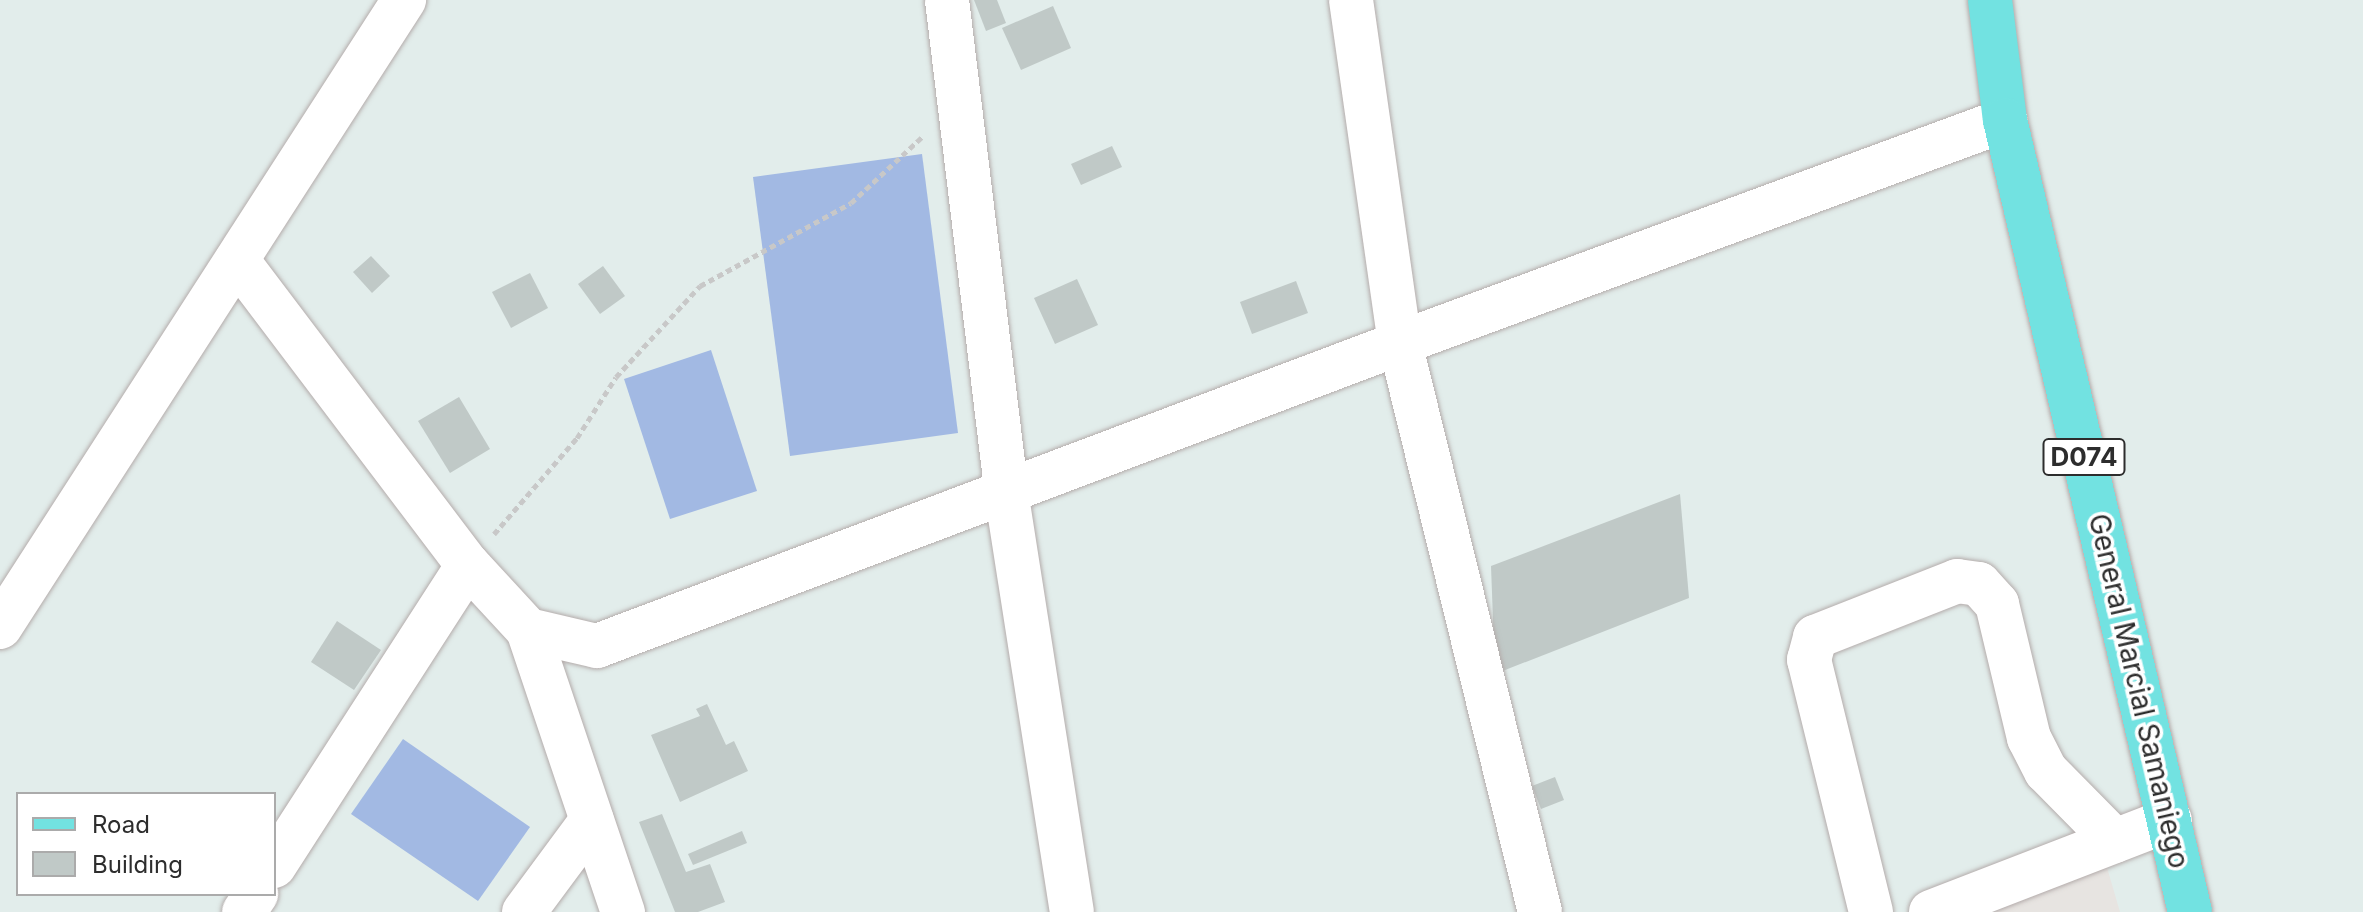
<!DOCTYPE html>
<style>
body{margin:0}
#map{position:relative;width:2363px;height:912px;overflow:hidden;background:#e2edeb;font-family:Inter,sans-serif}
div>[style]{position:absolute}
.industrial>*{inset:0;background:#e7e4e1}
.pitch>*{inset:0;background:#a2b9e3}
.building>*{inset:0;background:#c0c9c7}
.path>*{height:5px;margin-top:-2.5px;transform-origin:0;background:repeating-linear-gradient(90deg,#c8c8c8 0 6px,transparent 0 10px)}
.roads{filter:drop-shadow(0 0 2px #b4acab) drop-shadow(0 0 2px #b4acab)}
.minor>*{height:44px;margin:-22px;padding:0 22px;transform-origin:22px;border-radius:22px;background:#fff}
.major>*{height:44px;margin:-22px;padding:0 22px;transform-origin:22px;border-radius:22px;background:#72e2e1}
span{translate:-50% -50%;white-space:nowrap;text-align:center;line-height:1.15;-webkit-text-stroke:7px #fff;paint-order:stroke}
.shield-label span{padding:2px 6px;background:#fff;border:2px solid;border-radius:6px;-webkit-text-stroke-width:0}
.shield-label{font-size:26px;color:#2d2d2d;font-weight:700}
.street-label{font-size:28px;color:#2d2d2d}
.legend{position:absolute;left:16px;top:792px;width:260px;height:104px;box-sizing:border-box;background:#fff;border:2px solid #ababab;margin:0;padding:10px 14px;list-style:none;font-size:24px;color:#2d2d2d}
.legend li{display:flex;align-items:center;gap:16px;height:40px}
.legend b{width:40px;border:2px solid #ababab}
</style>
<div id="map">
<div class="industrial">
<i style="clip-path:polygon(2106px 864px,2120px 912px,1993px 912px)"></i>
</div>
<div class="pitch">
<i style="clip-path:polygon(922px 154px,958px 433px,790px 456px,753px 177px)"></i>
<i style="clip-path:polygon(711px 350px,757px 491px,670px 519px,624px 379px)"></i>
<i style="clip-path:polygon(403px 739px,530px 827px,478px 901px,351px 814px)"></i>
</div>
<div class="building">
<i style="clip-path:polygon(974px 0,997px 0,1006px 23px,986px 31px)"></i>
<i style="clip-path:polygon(1053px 6px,1071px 48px,1021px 70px,1002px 28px)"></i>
<i style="clip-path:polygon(1112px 146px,1122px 167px,1081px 185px,1071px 164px)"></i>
<i style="clip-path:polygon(371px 256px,390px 276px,372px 293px,353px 272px)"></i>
<i style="clip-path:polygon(603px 266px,625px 296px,600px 314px,578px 284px)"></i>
<i style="clip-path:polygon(530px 273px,548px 308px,511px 328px,492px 292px)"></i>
<i style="clip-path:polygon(1077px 279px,1098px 325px,1055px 344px,1034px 298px)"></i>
<i style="clip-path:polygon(1296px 281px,1308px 313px,1252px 334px,1240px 302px)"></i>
<i style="clip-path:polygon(459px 397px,490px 449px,450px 473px,418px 421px)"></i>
<i style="clip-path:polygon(1680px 494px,1689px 598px,1495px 674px,1491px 566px)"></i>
<i style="clip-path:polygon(337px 621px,381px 650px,354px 690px,311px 662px)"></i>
<i style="clip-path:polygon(707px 704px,726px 745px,734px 741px,748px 771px,680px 802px,651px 735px,700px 716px,696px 709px)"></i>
<i style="clip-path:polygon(1555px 777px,1564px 800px,1541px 809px,1532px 786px)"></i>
<i style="clip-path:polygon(662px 814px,686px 872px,710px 864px,725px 902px,698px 912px,675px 912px,639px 822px)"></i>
<i style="clip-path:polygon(742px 831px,747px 843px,693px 865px,688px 854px)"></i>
</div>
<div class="path">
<i style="left:494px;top:534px;width:127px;rotate:-49.2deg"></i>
<i style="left:577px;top:438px;width:72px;rotate:-57.4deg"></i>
<i style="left:616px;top:377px;width:124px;rotate:-47.3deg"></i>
<i style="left:700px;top:286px;width:172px;rotate:-28.8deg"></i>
<i style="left:851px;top:203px;width:98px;rotate:-42.9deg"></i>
</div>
<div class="roads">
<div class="minor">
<i style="left:947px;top:0;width:495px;rotate:83.1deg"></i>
<i style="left:1006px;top:491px;width:426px;rotate:81.1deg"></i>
<i style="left:1351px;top:0;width:346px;rotate:81.9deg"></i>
<i style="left:1400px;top:343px;width:586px;rotate:76.18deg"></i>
<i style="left:237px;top:260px;width:383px;rotate:52.9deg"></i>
<i style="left:468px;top:565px;width:88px;rotate:47.3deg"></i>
<i style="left:528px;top:630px;width:298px;rotate:71.4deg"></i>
<i style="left:0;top:627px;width:746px;rotate:-57.2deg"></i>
<i style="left:528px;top:630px;width:71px;rotate:13.1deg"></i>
<i style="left:597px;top:646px;width:858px;rotate:-20.67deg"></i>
<i style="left:1400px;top:343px;width:645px;rotate:-20.23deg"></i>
<i style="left:274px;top:866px;width:358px;rotate:-57.2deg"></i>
<i style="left:244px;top:912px;width:22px;rotate:-56deg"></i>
<i style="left:524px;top:912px;width:114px;rotate:-53.5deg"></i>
<i style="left:1871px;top:912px;width:260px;rotate:-103.8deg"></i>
<i style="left:1809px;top:660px;width:24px;rotate:-75deg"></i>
<i style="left:1815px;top:637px;width:153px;rotate:-21.5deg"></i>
<i style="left:1957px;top:581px;width:22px;rotate:8deg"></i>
<i style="left:1979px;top:584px;width:27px;rotate:48deg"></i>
<i style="left:1997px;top:604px;width:138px;rotate:76.6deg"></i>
<i style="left:2029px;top:738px;width:37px;rotate:63deg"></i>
<i style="left:2046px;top:771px;width:98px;rotate:45.4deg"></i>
<i style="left:1931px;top:912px;width:256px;rotate:-21.1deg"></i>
</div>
<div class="major">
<i style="left:1990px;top:0;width:121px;rotate:82.9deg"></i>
<i style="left:2005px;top:120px;width:813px;rotate:76.85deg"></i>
</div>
</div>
<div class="shield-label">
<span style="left:2084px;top:457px">D074</span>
</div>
<div class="street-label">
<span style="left:2139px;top:691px;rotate:77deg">General Marcial Samaniego</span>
</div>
<ul class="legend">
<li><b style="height:10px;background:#72e2e1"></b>Road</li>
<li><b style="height:22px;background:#c0c9c7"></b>Building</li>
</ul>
</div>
